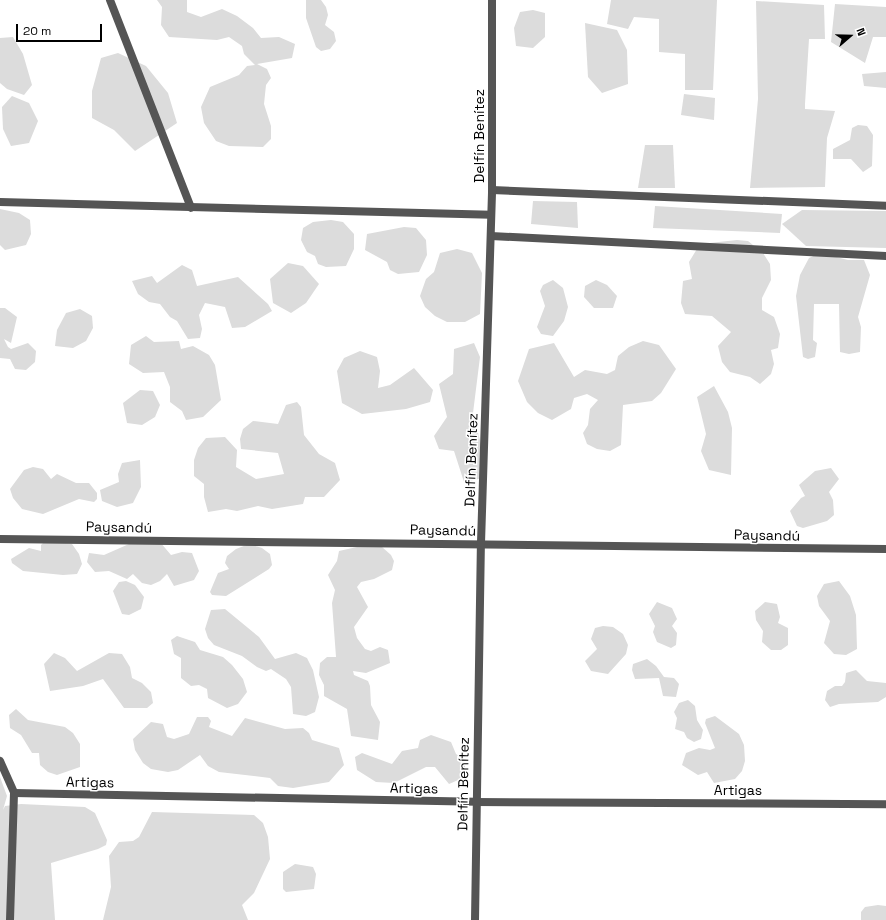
<!DOCTYPE html>
<meta charset="utf-8">
<style>
body{margin:0}
#map{position:relative;width:886px;height:920px;overflow:hidden;background:#fff;font-family:"Space Grotesk",sans-serif}
div>[style]{position:absolute}
.green>*{inset:0;background:#dcdcdc}
.minor>*{height:8px;margin:-4px;padding:0 4px;transform-origin:4px;border-radius:4px;background:#555}
span{translate:-50% -50%;white-space:nowrap;text-align:center;line-height:1.15;-webkit-text-stroke:3px #fff;paint-order:stroke}
.street-label{font-size:14px;color:#000}
.north{position:absolute;left:830px;top:16px;width:40px;height:40px;-webkit-text-stroke:3px #fff;paint-order:stroke;rotate:70deg;font-size:11px;font-weight:700;line-height:16px;text-align:center;color:#000}
.north::after{content:'';display:block;margin:auto;width:14px;height:18px;background:#000;clip-path:polygon(50% 0,100% 100%,50% 72%,0 100%)}
.scale{position:absolute;left:16px;top:24px;width:86px;height:18px;box-sizing:border-box;border:2px solid #000;border-top:0;padding-left:5px;font-size:12px;line-height:14px;white-space:nowrap;color:#000;-webkit-text-stroke:3px #fff;paint-order:stroke}
</style>
<div id="map">
<div class="green">
<i style="clip-path:polygon(157px 0,187px 0,187px 12px,201px 17px,222px 9px,237px 16px,253px 28px,261px 38px,279px 37px,295px 44px,292px 58px,257px 64px,267px 69px,271px 78px,266px 85px,264px 104px,271px 126px,271px 139px,263px 147px,229px 146px,216px 141px,204px 123px,201px 107px,210px 87px,239px 75px,247px 66px,255px 65px,244px 54px,242px 46px,229px 37px,217px 40px,169px 37px,161px 25px,162px 7px)"></i>
<i style="clip-path:polygon(306px 0,321px 0,326px 7px,328px 15px,325px 25px,334px 32px,336px 41px,330px 49px,321px 51px,316px 47px,306px 18px)"></i>
<i style="clip-path:polygon(611px 0,717px 0,713px 90px,685px 90px,685px 54px,659px 52px,659px 19px,634px 17px,628px 29px,607px 24px)"></i>
<i style="clip-path:polygon(756px 1px,824px 5px,825px 39px,809px 39px,805px 104px,805px 109px,835px 111px,827px 138px,825px 187px,750px 188px,758px 99px)"></i>
<i style="clip-path:polygon(835px 4px,886px 7px,886px 37px,873px 37px,865px 63px,831px 42px)"></i>
<i style="clip-path:polygon(533px 10px,545px 13px,545px 37px,533px 48px,516px 46px,514px 28px,520px 12px)"></i>
<i style="clip-path:polygon(585px 23px,617px 30px,627px 50px,628px 84px,602px 93px,588px 77px)"></i>
<i style="clip-path:polygon(13px 37px,23px 54px,32px 85px,24px 95px,7px 89px,0 83px,0 38px)"></i>
<i style="clip-path:polygon(118px 53px,146px 66px,168px 93px,177px 123px,135px 151px,114px 130px,92px 118px,92px 91px,101px 58px)"></i>
<i style="clip-path:polygon(886px 72px,886px 88px,864px 86px,862px 74px)"></i>
<i style="clip-path:polygon(684px 94px,715px 98px,714px 120px,681px 115px)"></i>
<i style="clip-path:polygon(12px 96px,29px 103px,38px 121px,29px 143px,11px 146px,3px 129px,2px 107px)"></i>
<i style="clip-path:polygon(858px 125px,867px 126px,873px 135px,872px 166px,863px 172px,851px 159px,833px 159px,833px 149px,850px 140px,852px 128px)"></i>
<i style="clip-path:polygon(645px 145px,673px 145px,675px 188px,638px 188px)"></i>
<i style="clip-path:polygon(533px 201px,577px 202px,578px 228px,531px 224px)"></i>
<i style="clip-path:polygon(655px 206px,782px 214px,780px 233px,653px 228px)"></i>
<i style="clip-path:polygon(0 209px,19px 213px,30px 220px,31px 234px,26px 245px,5px 250px,0 245px)"></i>
<i style="clip-path:polygon(802px 210px,886px 211px,886px 248px,806px 246px,782px 224px)"></i>
<i style="clip-path:polygon(331px 220px,343px 222px,354px 234px,354px 249px,346px 266px,326px 267px,318px 264px,315px 256px,307px 252px,301px 240px,303px 228px,313px 222px)"></i>
<i style="clip-path:polygon(404px 227px,416px 228px,426px 240px,427px 255px,419px 272px,398px 274px,390px 270px,387px 262px,365px 250px,367px 234px)"></i>
<i style="clip-path:polygon(737px 240px,748px 241px,763px 253px,770px 264px,771px 280px,762px 298px,762px 310px,774px 317px,780px 334px,778px 348px,771px 350px,774px 364px,771px 374px,760px 384px,750px 377px,730px 372px,722px 362px,718px 346px,731px 332px,712px 316px,685px 314px,681px 303px,683px 281px,692px 279px,689px 262px,700px 244px)"></i>
<i style="clip-path:polygon(457px 249px,472px 253px,482px 273px,480px 314px,465px 322px,447px 322px,435px 316px,425px 307px,420px 296px,426px 279px,434px 272px,440px 253px)"></i>
<i style="clip-path:polygon(820px 253px,848px 260px,864px 260px,870px 275px,858px 317px,861px 327px,860px 352px,849px 354px,840px 352px,839px 304px,814px 304px,813px 340px,817px 343px,815px 357px,808px 359px,803px 357px,796px 296px,800px 275px,809px 258px)"></i>
<i style="clip-path:polygon(288px 263px,303px 266px,319px 284px,306px 303px,291px 313px,273px 303px,270px 279px)"></i>
<i style="clip-path:polygon(182px 265px,192px 270px,197px 286px,238px 277px,268px 304px,272px 311px,245px 327px,232px 328px,225px 307px,205px 303px,199px 315px,202px 329px,200px 338px,188px 339px,177px 321px,170px 317px,160px 304px,149px 302px,138px 294px,132px 281px,152px 276px,157px 283px)"></i>
<i style="clip-path:polygon(553px 280px,563px 288px,568px 307px,564px 321px,553px 336px,541px 334px,537px 327px,545px 306px,540px 291px,543px 285px)"></i>
<i style="clip-path:polygon(596px 280px,607px 285px,617px 296px,613px 308px,594px 308px,584px 297px,585px 286px)"></i>
<i style="clip-path:polygon(0 308px,5px 308px,17px 317px,11px 343px,4px 339px,8px 347px,11px 349px,28px 343px,36px 351px,35px 362px,26px 370px,15px 369px,10px 359px,0 358px)"></i>
<i style="clip-path:polygon(80px 309px,92px 316px,93px 328px,86px 341px,73px 348px,55px 346px,57px 330px,66px 313px)"></i>
<i style="clip-path:polygon(146px 336px,154px 342px,179px 341px,181px 349px,193px 346px,209px 355px,215px 365px,221px 400px,203px 417px,186px 420px,182px 411px,170px 402px,170px 387px,164px 372px,143px 373px,129px 364px,131px 345px)"></i>
<i style="clip-path:polygon(643px 341px,659px 345px,676px 369px,661px 393px,652px 401px,623px 405px,621px 445px,610px 451px,597px 449px,587px 444px,583px 433px,588px 425px,590px 409px,598px 400px,587px 394px,574px 398px,571px 409px,552px 420px,538px 413px,527px 402px,518px 381px,529px 349px,554px 343px,574px 377px,585px 370px,607px 374px,615px 370px,618px 356px,629px 347px)"></i>
<i style="clip-path:polygon(474px 343px,480px 357px,473px 413px,485px 460px,483px 478px,464px 482px,454px 451px,439px 449px,434px 436px,447px 417px,439px 384px,453px 374px,454px 349px)"></i>
<i style="clip-path:polygon(360px 351px,377px 357px,380px 371px,378px 388px,390px 385px,414px 368px,433px 390px,430px 402px,406px 409px,362px 414px,342px 403px,337px 371px,344px 358px)"></i>
<i style="clip-path:polygon(714px 386px,728px 412px,732px 428px,731px 475px,709px 470px,701px 451px,706px 434px,697px 397px)"></i>
<i style="clip-path:polygon(140px 390px,153px 391px,160px 405px,155px 417px,142px 425px,127px 423px,123px 403px)"></i>
<i style="clip-path:polygon(297px 402px,301px 407px,304px 435px,319px 454px,335px 463px,340px 480px,324px 497px,305px 497px,303px 504px,272px 509px,258px 506px,237px 511px,226px 509px,208px 512px,204px 497px,204px 484px,194px 476px,194px 460px,198px 448px,206px 438px,225px 437px,237px 450px,236px 467px,256px 479px,284px 474px,278px 453px,241px 449px,240px 439px,243px 429px,253px 421px,278px 424px,286px 405px)"></i>
<i style="clip-path:polygon(140px 460px,141px 487px,133px 503px,117px 507px,102px 501px,100px 490px,119px 482px,118px 474px,122px 463px)"></i>
<i style="clip-path:polygon(33px 467px,43px 469px,51px 479px,57px 474px,76px 483px,89px 483px,97px 493px,97px 499px,94px 502px,79px 499px,43px 514px,22px 509px,13px 498px,10px 489px,24px 470px)"></i>
<i style="clip-path:polygon(831px 468px,839px 479px,829px 492px,833px 500px,834px 515px,827px 521px,803px 528px,797px 526px,790px 511px,801px 498px,805px 496px,799px 485px,815px 471px)"></i>
<i style="clip-path:polygon(46px 540px,72px 544px,79px 554px,82px 564px,77px 574px,63px 575px,23px 571px,12px 563px,11px 559px,29px 548px,41px 551px,41px 545px)"></i>
<i style="clip-path:polygon(160px 542px,171px 555px,182px 552px,192px 553px,199px 571px,194px 580px,174px 586px,167px 574px,160px 581px,151px 585px,142px 583px,133px 574px,127px 579px,109px 571px,95px 572px,87px 562px,89px 553px,104px 555px,129px 544px)"></i>
<i style="clip-path:polygon(249px 544px,262px 548px,270px 554px,272px 565px,269px 569px,226px 596px,212px 595px,210px 592px,218px 573px,229px 569px,225px 563px,227px 556px,236px 549px)"></i>
<i style="clip-path:polygon(366px 545px,382px 547px,391px 555px,394px 561px,392px 570px,374px 579px,361px 582px,357px 587px,368px 607px,354px 627px,357px 638px,365px 649px,371px 651px,380px 647px,388px 650px,390px 663px,366px 673px,353px 671px,354px 675px,368px 681px,370px 686px,371px 705px,380px 722px,378px 740px,351px 736px,347px 709px,324px 696px,324px 685px,319px 675px,320px 663px,327px 657px,336px 657px,332px 603px,335px 590px,328px 575px,337px 561px,339px 551px)"></i>
<i style="clip-path:polygon(126px 581px,135px 585px,144px 597px,141px 609px,129px 615px,122px 614px,113px 591px,119px 582px)"></i>
<i style="clip-path:polygon(839px 581px,850px 596px,856px 615px,857px 649px,846px 655px,834px 654px,824px 643px,830px 621px,819px 606px,817px 596px,824px 584px)"></i>
<i style="clip-path:polygon(657px 602px,672px 608px,677px 619px,672px 626px,677px 633px,676px 645px,671px 648px,657px 642px,653px 632px,655px 626px,649px 614px)"></i>
<i style="clip-path:polygon(765px 602px,777px 604px,780px 617px,778px 623px,788px 628px,788px 645px,781px 650px,771px 650px,762px 642px,763px 631px,756px 620px,755px 611px)"></i>
<i style="clip-path:polygon(225px 609px,259px 637px,275px 659px,296px 653px,307px 658px,313px 670px,319px 697px,315px 712px,306px 716px,293px 714px,291px 687px,286px 679px,271px 669px,266px 671px,257px 667px,242px 656px,214px 645px,208px 638px,205px 629px,211px 610px)"></i>
<i style="clip-path:polygon(603px 626px,613px 627px,623px 634px,628px 645px,626px 654px,608px 674px,591px 671px,585px 661px,597px 649px,591px 639px,595px 628px)"></i>
<i style="clip-path:polygon(177px 636px,195px 642px,200px 650px,223px 657px,232px 665px,243px 679px,247px 692px,238px 704px,227px 708px,208px 698px,207px 689px,199px 685px,191px 686px,181px 678px,181px 658px,174px 654px,171px 640px)"></i>
<i style="clip-path:polygon(54px 653px,65px 658px,77px 671px,109px 653px,122px 654px,130px 667px,132px 678px,142px 683px,151px 692px,153px 703px,147px 708px,124px 708px,103px 679px,83px 686px,50px 691px,44px 664px)"></i>
<i style="clip-path:polygon(647px 659px,656px 666px,664px 677px,674px 678px,679px 684px,676px 697px,663px 696px,659px 678px,635px 679px,632px 670px,633px 664px)"></i>
<i style="clip-path:polygon(856px 670px,867px 681px,886px 683px,886px 697px,878px 702px,839px 704px,830px 707px,825px 700px,827px 691px,835px 686px,842px 686px,845px 682px,846px 673px)"></i>
<i style="clip-path:polygon(688px 700px,695px 706px,697px 720px,703px 730px,701px 739px,694px 742px,687px 738px,684px 732px,675px 729px,677px 718px,674px 712px,679px 703px)"></i>
<i style="clip-path:polygon(16px 709px,28px 720px,65px 727px,73px 733px,80px 744px,80px 767px,57px 775px,48px 772px,40px 765px,39px 753px,32px 753px,21px 735px,10px 728px,9px 715px)"></i>
<i style="clip-path:polygon(715px 716px,739px 734px,744px 745px,745px 761px,742px 771px,735px 779px,714px 783px,707px 772px,698px 775px,682px 765px,686px 753px,699px 748px,710px 750px,715px 748px,705px 723px,706px 719px)"></i>
<i style="clip-path:polygon(197px 717px,208px 717px,211px 721px,209px 727px,232px 736px,245px 718px,285px 729px,303px 728px,309px 733px,312px 740px,339px 748px,344px 765px,329px 782px,293px 788px,278px 786px,270px 778px,219px 772px,208px 766px,200px 755px,178px 770px,168px 772px,151px 769px,143px 763px,135px 750px,133px 739px,151px 722px,163px 724px,167px 737px,174px 739px,189px 734px)"></i>
<i style="clip-path:polygon(431px 735px,451px 742px,456px 754px,465px 760px,465px 777px,449px 784px,435px 767px,426px 767px,394px 783px,376px 782px,357px 770px,355px 757px,362px 753px,392px 764px,402px 751px,418px 748px,420px 740px)"></i>
<i style="clip-path:polygon(0 777px,7px 796px,3px 810px,5px 806px,21px 804px,85px 807px,95px 813px,107px 840px,106px 845px,98px 849px,51px 863px,55px 920px,0 920px)"></i>
<i style="clip-path:polygon(152px 812px,254px 815px,263px 823px,268px 837px,270px 859px,254px 893px,242px 905px,248px 920px,103px 920px,111px 887px,109px 856px,119px 842px,133px 841px,139px 837px)"></i>
<i style="clip-path:polygon(295px 864px,313px 867px,316px 874px,314px 889px,286px 892px,283px 889px,283px 872px)"></i>
<i style="clip-path:polygon(878px 905px,886px 906px,886px 920px,861px 920px,861px 912px,865px 907px)"></i>
</div>
<div class="minor">
<i style="left:110px;top:0;width:223px;rotate:68.7deg"></i>
<i style="left:492px;top:190px;width:394px;rotate:2.3deg"></i>
<i style="left:0;top:202px;width:491px;rotate:1.5deg"></i>
<i style="left:491px;top:236px;width:396px;rotate:2.9deg"></i>
<i style="left:0;top:539px;width:886px;rotate:0.65deg"></i>
<i style="left:0;top:761px;width:35px;rotate:66deg"></i>
<i style="left:14px;top:793px;width:127px;rotate:91.8deg"></i>
<i style="left:14px;top:793px;width:462px;rotate:1.1deg"></i>
<i style="left:476px;top:802px;width:410px;rotate:0.3deg"></i>
<i style="left:475px;top:920px;width:377px;rotate:-89.1deg"></i>
<i style="left:481px;top:543px;width:353px;rotate:-88.2deg"></i>
<i style="left:492px;top:190px;width:190px;rotate:-90deg"></i>
</div>
<div class="street-label">
<span style="left:479px;top:136px;rotate:-90deg">Delfín Benítez</span>
<span style="left:471px;top:460px;rotate:-88deg">Delfín Benítez</span>
<span style="left:119px;top:527px;rotate:1deg">Paysandú</span>
<span style="left:443px;top:530px;rotate:1deg">Paysandú</span>
<span style="left:767px;top:535px;rotate:1deg">Paysandú</span>
<span style="left:90px;top:782px;rotate:1deg">Artigas</span>
<span style="left:463px;top:784px;rotate:-89deg">Delfín Benítez</span>
<span style="left:414px;top:788px;rotate:1deg">Artigas</span>
<span style="left:738px;top:790px">Artigas</span>
</div>
<div class="north">N</div>
<div class="scale">20 m</div>
</div>
